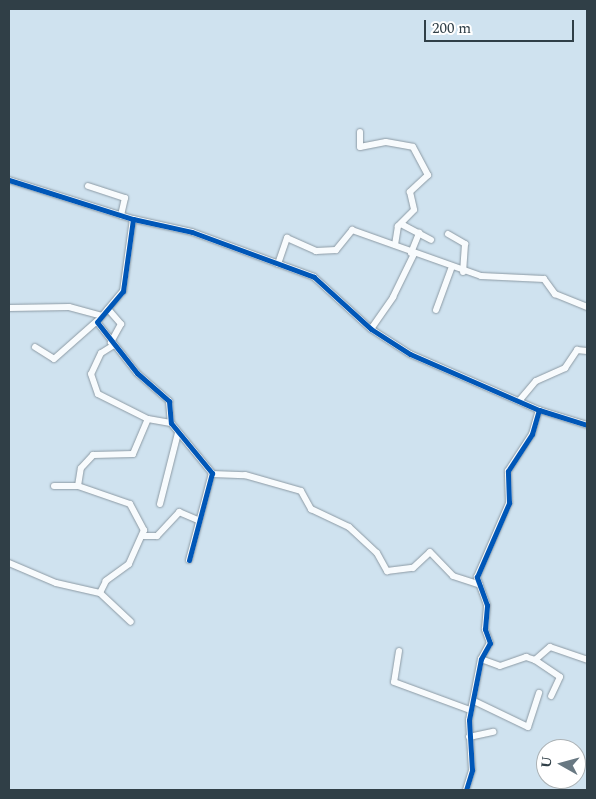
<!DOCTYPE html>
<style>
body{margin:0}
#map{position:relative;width:596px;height:799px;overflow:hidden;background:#cfe2ef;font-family:Spectral,serif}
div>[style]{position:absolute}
.roads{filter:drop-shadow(0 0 1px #8c9aa4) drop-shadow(0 0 1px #8c9aa4)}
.minor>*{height:6px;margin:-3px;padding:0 3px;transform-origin:3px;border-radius:3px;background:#f8fbfd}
.cycleway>*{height:5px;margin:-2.5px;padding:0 2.5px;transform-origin:2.5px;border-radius:2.5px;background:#0057b8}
span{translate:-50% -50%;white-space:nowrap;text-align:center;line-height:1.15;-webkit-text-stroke:4px #fff;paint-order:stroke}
.frame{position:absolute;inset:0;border:10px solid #303f47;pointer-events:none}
.north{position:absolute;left:536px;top:739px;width:50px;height:50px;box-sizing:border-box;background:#fff;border:1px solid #acb2b5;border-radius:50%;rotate:277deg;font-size:14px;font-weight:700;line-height:20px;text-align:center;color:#303f47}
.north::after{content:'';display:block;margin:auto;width:18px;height:22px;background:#687882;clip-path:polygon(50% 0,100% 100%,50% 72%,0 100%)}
.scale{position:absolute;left:424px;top:20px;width:150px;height:22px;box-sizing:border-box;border:2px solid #303f47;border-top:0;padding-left:6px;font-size:15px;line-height:18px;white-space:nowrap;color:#303f47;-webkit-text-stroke:4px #fff;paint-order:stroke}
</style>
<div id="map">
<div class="roads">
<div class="minor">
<i style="left:360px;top:132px;width:15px;rotate:90deg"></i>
<i style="left:360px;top:147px;width:26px;rotate:-11deg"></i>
<i style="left:386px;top:142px;width:27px;rotate:10deg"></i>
<i style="left:413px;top:147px;width:32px;rotate:62deg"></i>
<i style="left:428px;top:175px;width:25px;rotate:137deg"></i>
<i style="left:410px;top:192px;width:18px;rotate:77deg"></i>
<i style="left:414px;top:210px;width:23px;rotate:135deg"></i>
<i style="left:398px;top:226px;width:19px;rotate:99deg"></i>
<i style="left:9px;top:180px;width:130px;rotate:17.5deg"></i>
<i style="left:133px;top:219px;width:60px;rotate:12.4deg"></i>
<i style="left:192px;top:232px;width:130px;rotate:20.2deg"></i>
<i style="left:314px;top:277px;width:77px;rotate:42.4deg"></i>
<i style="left:371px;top:329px;width:46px;rotate:32.7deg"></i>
<i style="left:410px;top:354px;width:141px;rotate:23.5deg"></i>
<i style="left:539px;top:410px;width:50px;rotate:17.4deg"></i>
<i style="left:88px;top:186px;width:39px;rotate:18deg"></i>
<i style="left:125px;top:198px;width:18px;rotate:103deg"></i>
<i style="left:133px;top:219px;width:73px;rotate:97.9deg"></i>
<i style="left:123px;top:291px;width:40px;rotate:130deg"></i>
<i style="left:97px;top:322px;width:65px;rotate:51.9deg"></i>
<i style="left:137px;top:373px;width:43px;rotate:41.2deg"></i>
<i style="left:169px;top:401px;width:22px;rotate:85deg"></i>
<i style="left:171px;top:423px;width:65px;rotate:50.6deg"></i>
<i style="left:212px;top:473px;width:90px;rotate:104.8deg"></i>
<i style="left:401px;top:224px;width:34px;rotate:28deg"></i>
<i style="left:448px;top:234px;width:20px;rotate:30deg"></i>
<i style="left:465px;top:244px;width:28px;rotate:94deg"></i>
<i style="left:411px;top:253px;width:22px;rotate:-68deg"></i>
<i style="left:278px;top:264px;width:28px;rotate:-71deg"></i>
<i style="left:287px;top:238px;width:32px;rotate:24deg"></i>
<i style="left:316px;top:251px;width:20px;rotate:-3deg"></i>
<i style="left:336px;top:250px;width:26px;rotate:-51deg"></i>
<i style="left:352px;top:230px;width:137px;rotate:19.6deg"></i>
<i style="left:481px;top:276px;width:63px;rotate:2.7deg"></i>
<i style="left:544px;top:279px;width:19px;rotate:54deg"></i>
<i style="left:555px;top:294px;width:35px;rotate:22deg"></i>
<i style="left:9px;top:308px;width:60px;rotate:-1deg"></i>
<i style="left:69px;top:307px;width:34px;rotate:15deg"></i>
<i style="left:108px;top:309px;width:20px;rotate:49deg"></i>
<i style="left:121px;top:324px;width:21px;rotate:119deg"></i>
<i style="left:436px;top:310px;width:44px;rotate:-69.9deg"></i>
<i style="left:371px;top:329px;width:39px;rotate:-55deg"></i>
<i style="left:393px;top:297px;width:48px;rotate:-64deg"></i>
<i style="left:114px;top:345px;width:15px;rotate:148deg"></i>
<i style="left:101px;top:353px;width:23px;rotate:115deg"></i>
<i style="left:91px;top:374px;width:21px;rotate:71deg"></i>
<i style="left:98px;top:394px;width:56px;rotate:26.6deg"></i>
<i style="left:148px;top:419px;width:23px;rotate:10deg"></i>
<i style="left:35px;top:347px;width:22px;rotate:32deg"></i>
<i style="left:54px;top:359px;width:57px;rotate:-41.5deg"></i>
<i style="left:519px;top:401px;width:26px;rotate:-50deg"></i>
<i style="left:536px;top:381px;width:32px;rotate:-24deg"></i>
<i style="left:565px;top:368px;width:22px;rotate:-56deg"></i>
<i style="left:577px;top:350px;width:10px;rotate:6deg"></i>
<i style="left:212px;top:474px;width:33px;rotate:2deg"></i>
<i style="left:245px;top:475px;width:58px;rotate:15.9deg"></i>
<i style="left:301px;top:491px;width:21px;rotate:61deg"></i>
<i style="left:311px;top:509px;width:42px;rotate:25.3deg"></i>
<i style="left:349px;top:527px;width:38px;rotate:43deg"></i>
<i style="left:377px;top:553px;width:21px;rotate:61deg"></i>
<i style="left:387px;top:571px;width:26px;rotate:-7deg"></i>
<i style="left:413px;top:568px;width:23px;rotate:-43deg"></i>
<i style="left:430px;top:552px;width:33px;rotate:46deg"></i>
<i style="left:453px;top:576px;width:28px;rotate:18deg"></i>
<i style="left:54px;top:486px;width:24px"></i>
<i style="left:78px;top:486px;width:18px;rotate:-81deg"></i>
<i style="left:81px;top:468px;width:18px;rotate:-47deg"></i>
<i style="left:93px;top:455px;width:40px;rotate:-1.4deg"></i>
<i style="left:133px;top:454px;width:38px;rotate:-67deg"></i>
<i style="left:78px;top:486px;width:55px;rotate:19.1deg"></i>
<i style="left:130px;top:504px;width:30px;rotate:62deg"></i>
<i style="left:144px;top:530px;width:37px;rotate:114deg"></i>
<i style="left:129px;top:564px;width:29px;rotate:144deg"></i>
<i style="left:106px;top:581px;width:13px;rotate:117deg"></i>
<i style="left:160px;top:504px;width:73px;rotate:-75.8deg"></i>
<i style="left:143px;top:536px;width:14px"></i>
<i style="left:157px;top:536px;width:33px;rotate:-47deg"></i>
<i style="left:179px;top:512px;width:21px;rotate:23deg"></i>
<i style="left:9px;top:563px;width:51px;rotate:23.1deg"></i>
<i style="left:56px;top:583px;width:45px;rotate:12.8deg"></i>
<i style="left:100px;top:593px;width:42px;rotate:43.1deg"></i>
<i style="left:399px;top:651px;width:31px;rotate:99deg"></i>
<i style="left:394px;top:682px;width:81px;rotate:20.2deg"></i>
<i style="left:481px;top:659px;width:20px;rotate:20deg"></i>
<i style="left:500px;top:666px;width:28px;rotate:-19deg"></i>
<i style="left:526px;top:657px;width:9px;rotate:18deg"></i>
<i style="left:535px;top:660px;width:30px;rotate:34deg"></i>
<i style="left:560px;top:677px;width:21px;rotate:115deg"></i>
<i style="left:535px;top:660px;width:20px;rotate:-41deg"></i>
<i style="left:550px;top:647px;width:39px;rotate:19deg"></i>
<i style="left:474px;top:701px;width:60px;rotate:25.7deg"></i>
<i style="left:528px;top:727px;width:36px;rotate:-72deg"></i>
<i style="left:469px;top:737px;width:25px;rotate:-12deg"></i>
<i style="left:466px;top:790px;width:21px;rotate:-73deg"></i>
<i style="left:472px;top:770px;width:50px;rotate:-93.4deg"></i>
<i style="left:469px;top:720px;width:62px;rotate:-78.9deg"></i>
<i style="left:481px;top:659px;width:18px;rotate:-61deg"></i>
<i style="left:490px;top:643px;width:15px;rotate:-110deg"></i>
<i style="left:485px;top:629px;width:24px;rotate:-85deg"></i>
<i style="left:487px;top:605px;width:30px;rotate:-110deg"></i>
<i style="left:477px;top:577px;width:81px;rotate:-66.6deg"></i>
<i style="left:509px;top:503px;width:32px;rotate:-92deg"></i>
<i style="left:508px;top:471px;width:44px;rotate:-57deg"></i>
<i style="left:532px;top:434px;width:25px;rotate:-74deg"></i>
</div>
</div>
<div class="cycleway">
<i style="left:9px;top:180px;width:130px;rotate:17.5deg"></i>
<i style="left:133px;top:219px;width:60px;rotate:12.4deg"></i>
<i style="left:192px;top:232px;width:130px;rotate:20.2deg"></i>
<i style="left:314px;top:277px;width:77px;rotate:42.4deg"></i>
<i style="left:371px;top:329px;width:46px;rotate:32.7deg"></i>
<i style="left:410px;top:354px;width:141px;rotate:23.5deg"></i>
<i style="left:539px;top:410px;width:50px;rotate:17.4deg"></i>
<i style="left:133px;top:219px;width:73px;rotate:97.9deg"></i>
<i style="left:123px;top:291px;width:40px;rotate:130deg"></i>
<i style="left:97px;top:322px;width:65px;rotate:51.9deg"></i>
<i style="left:137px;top:373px;width:43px;rotate:41.2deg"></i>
<i style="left:169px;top:401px;width:22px;rotate:85deg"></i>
<i style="left:171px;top:423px;width:65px;rotate:50.6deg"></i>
<i style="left:212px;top:473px;width:90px;rotate:104.8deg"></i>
<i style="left:466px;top:790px;width:21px;rotate:-73deg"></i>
<i style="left:472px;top:770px;width:50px;rotate:-93.4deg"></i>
<i style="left:469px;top:720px;width:62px;rotate:-78.9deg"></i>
<i style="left:481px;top:659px;width:18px;rotate:-61deg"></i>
<i style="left:490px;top:643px;width:15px;rotate:-110deg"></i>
<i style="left:485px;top:629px;width:24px;rotate:-85deg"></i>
<i style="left:487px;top:605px;width:30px;rotate:-110deg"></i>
<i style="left:477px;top:577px;width:81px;rotate:-66.6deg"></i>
<i style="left:509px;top:503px;width:32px;rotate:-92deg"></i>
<i style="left:508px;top:471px;width:44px;rotate:-57deg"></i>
<i style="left:532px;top:434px;width:25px;rotate:-74deg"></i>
</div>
<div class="frame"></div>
<div class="north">U</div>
<div class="scale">200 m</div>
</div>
